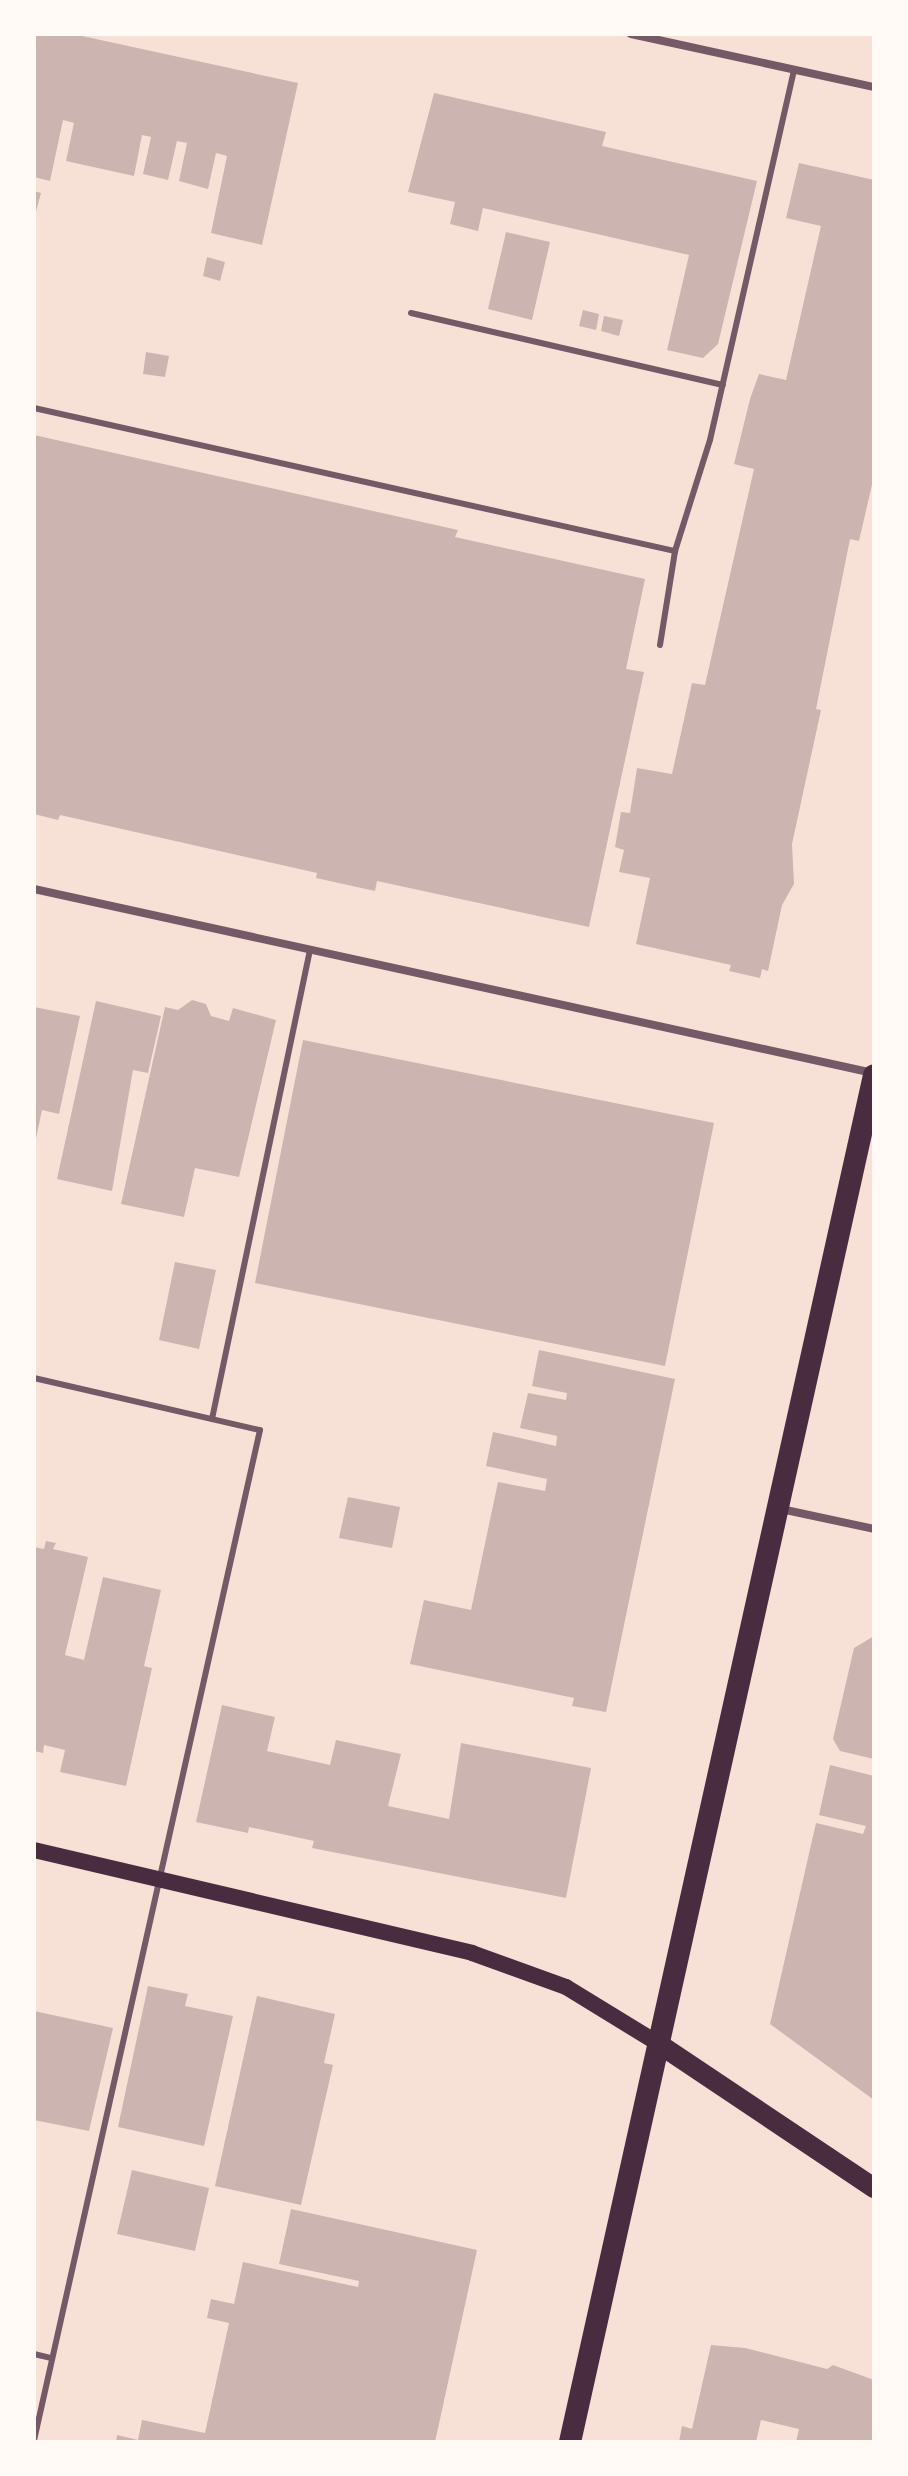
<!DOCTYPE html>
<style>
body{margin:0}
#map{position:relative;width:908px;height:2476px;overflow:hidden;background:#f7e1d7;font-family:"PT Sans Narrow",sans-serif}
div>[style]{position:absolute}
.building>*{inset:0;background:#ccb4b1}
.service>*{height:6px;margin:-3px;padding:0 3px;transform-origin:3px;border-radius:3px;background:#755966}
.minor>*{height:8px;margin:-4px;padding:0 4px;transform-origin:4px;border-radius:4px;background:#755966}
.secondary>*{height:16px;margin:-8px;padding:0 8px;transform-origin:8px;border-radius:8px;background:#4a2c40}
.primary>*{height:20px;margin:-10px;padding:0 10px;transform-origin:10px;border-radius:10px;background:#4a2c40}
.trunk>*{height:22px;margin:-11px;padding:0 11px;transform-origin:11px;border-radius:11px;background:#4a2c40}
span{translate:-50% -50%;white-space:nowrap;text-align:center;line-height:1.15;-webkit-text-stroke:8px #fffaf5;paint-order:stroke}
.frame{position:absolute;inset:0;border:36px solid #fffaf5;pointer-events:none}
</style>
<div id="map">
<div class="building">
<i style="clip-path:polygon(34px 34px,73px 34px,298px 83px,262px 245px,211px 233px,227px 156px,216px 153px,208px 189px,179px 181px,187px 143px,177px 141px,168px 180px,143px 174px,151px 137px,142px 135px,134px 176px,66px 161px,74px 123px,63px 120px,50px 181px,34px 177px)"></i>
<i style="clip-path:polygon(434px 93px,606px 132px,602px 146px,757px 181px,718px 344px,703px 358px,667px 350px,689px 255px,483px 208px,478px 231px,450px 224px,455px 202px,408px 192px)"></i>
<i style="clip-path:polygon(799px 163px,874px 180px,874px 476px,859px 541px,850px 539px,816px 709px,821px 710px,792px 844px,794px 884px,782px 905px,768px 971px,762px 969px,760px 978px,729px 971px,731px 965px,636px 944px,650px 878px,619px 872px,624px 850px,615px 847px,621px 812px,630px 813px,637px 768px,672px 774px,692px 683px,705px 685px,754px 469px,734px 464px,750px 399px,759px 374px,786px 380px,821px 226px,786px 218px)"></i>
<i style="clip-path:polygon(34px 191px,41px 193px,35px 215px,34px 214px)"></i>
<i style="clip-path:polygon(506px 232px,550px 242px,532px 320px,488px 309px)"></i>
<i style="clip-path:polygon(207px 257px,225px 262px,220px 281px,203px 276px)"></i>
<i style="clip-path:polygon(583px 310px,599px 314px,596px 330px,579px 326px)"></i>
<i style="clip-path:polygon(604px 316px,623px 320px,619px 336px,601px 331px)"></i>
<i style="clip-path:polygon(146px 352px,169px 356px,165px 377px,143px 374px)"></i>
<i style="clip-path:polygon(34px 435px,458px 530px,455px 537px,645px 579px,626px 669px,644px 672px,589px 927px,377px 881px,375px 891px,316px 878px,317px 873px,60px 815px,58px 820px,34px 814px)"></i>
<i style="clip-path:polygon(192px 1000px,206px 1004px,211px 1016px,229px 1021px,233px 1008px,276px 1020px,239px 1177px,195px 1168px,184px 1217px,121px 1204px,165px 1007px,178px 1010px)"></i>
<i style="clip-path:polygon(96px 1001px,161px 1016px,148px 1073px,133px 1070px,112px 1191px,57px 1179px)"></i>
<i style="clip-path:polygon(34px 1007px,80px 1016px,59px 1114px,42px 1110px,35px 1143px)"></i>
<i style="clip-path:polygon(303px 1040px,714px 1123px,665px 1366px,255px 1283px)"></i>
<i style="clip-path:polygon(175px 1262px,216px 1270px,199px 1349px,159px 1340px)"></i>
<i style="clip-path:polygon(539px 1350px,675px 1379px,606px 1712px,572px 1706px,574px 1698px,410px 1664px,424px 1600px,471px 1610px,498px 1482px,545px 1491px,547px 1479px,486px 1466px,493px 1432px,556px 1446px,557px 1436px,520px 1428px,528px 1393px,566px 1400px,567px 1393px,532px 1386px)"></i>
<i style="clip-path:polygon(348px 1497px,400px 1507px,392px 1548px,339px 1538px)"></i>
<i style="clip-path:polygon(46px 1541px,56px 1543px,53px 1549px,88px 1557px,65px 1655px,84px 1660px,103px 1577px,161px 1590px,144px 1666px,152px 1668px,126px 1786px,60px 1772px,65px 1750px,44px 1745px,43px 1753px,34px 1751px,34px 1547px,44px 1549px)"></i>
<i style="clip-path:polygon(874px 1636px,874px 1759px,840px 1751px,833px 1739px,854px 1648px)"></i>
<i style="clip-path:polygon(222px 1705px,275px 1717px,267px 1751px,330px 1765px,336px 1740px,401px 1754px,388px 1806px,449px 1819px,461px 1743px,591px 1768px,566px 1898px,312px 1848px,314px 1841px,249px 1827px,248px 1833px,196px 1822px)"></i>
<i style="clip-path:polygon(830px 1765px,874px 1776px,874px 2100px,770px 2024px,816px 1823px,863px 1834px,866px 1826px,819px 1815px)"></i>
<i style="clip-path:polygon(148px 1986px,188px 1994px,185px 2006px,233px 2016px,204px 2146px,118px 2127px)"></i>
<i style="clip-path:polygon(257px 1996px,335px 2014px,324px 2063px,333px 2065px,301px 2205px,215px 2186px)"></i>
<i style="clip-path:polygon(34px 2011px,113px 2028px,89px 2131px,34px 2120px)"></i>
<i style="clip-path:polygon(132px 2170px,209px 2188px,195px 2251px,117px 2234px)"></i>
<i style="clip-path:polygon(291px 2209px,477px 2250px,435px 2442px,116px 2442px,117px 2435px,138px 2440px,142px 2420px,205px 2433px,229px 2323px,207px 2318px,211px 2299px,234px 2304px,243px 2262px,358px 2287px,359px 2281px,279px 2264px)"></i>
<i style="clip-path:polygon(711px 2345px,745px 2348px,827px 2369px,833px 2365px,874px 2380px,874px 2442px,796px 2442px,799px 2429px,761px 2420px,756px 2442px,679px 2442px,682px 2426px,692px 2429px)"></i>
</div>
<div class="service">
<i style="left:411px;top:313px;width:320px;rotate:13deg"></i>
<i style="left:34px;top:408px;width:657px;rotate:12.58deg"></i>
<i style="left:660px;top:645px;width:95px;rotate:-80.9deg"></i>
<i style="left:675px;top:551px;width:116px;rotate:-72.5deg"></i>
<i style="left:710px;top:440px;width:380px;rotate:-77.2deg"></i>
<i style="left:34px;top:1378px;width:232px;rotate:13deg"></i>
<i style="left:260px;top:1430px;width:1035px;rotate:102.61deg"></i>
<i style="left:212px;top:1419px;width:478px;rotate:-78.2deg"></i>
<i style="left:34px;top:2354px;width:18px;rotate:13deg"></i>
</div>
<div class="minor">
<i style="left:631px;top:34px;width:249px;rotate:12.3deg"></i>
<i style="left:34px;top:889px;width:859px;rotate:12.37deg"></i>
<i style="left:781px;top:1509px;width:95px;rotate:12.1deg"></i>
</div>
<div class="secondary">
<i style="left:34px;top:1850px;width:450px;rotate:13.2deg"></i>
<i style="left:472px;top:1953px;width:100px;rotate:19.9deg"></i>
<i style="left:566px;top:1987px;width:109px;rotate:31.5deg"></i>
</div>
<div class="primary">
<i style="left:659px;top:2044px;width:259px;rotate:33.8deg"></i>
</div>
<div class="trunk">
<i style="left:570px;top:2442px;width:1400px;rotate:-77.46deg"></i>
</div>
<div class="frame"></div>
</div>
